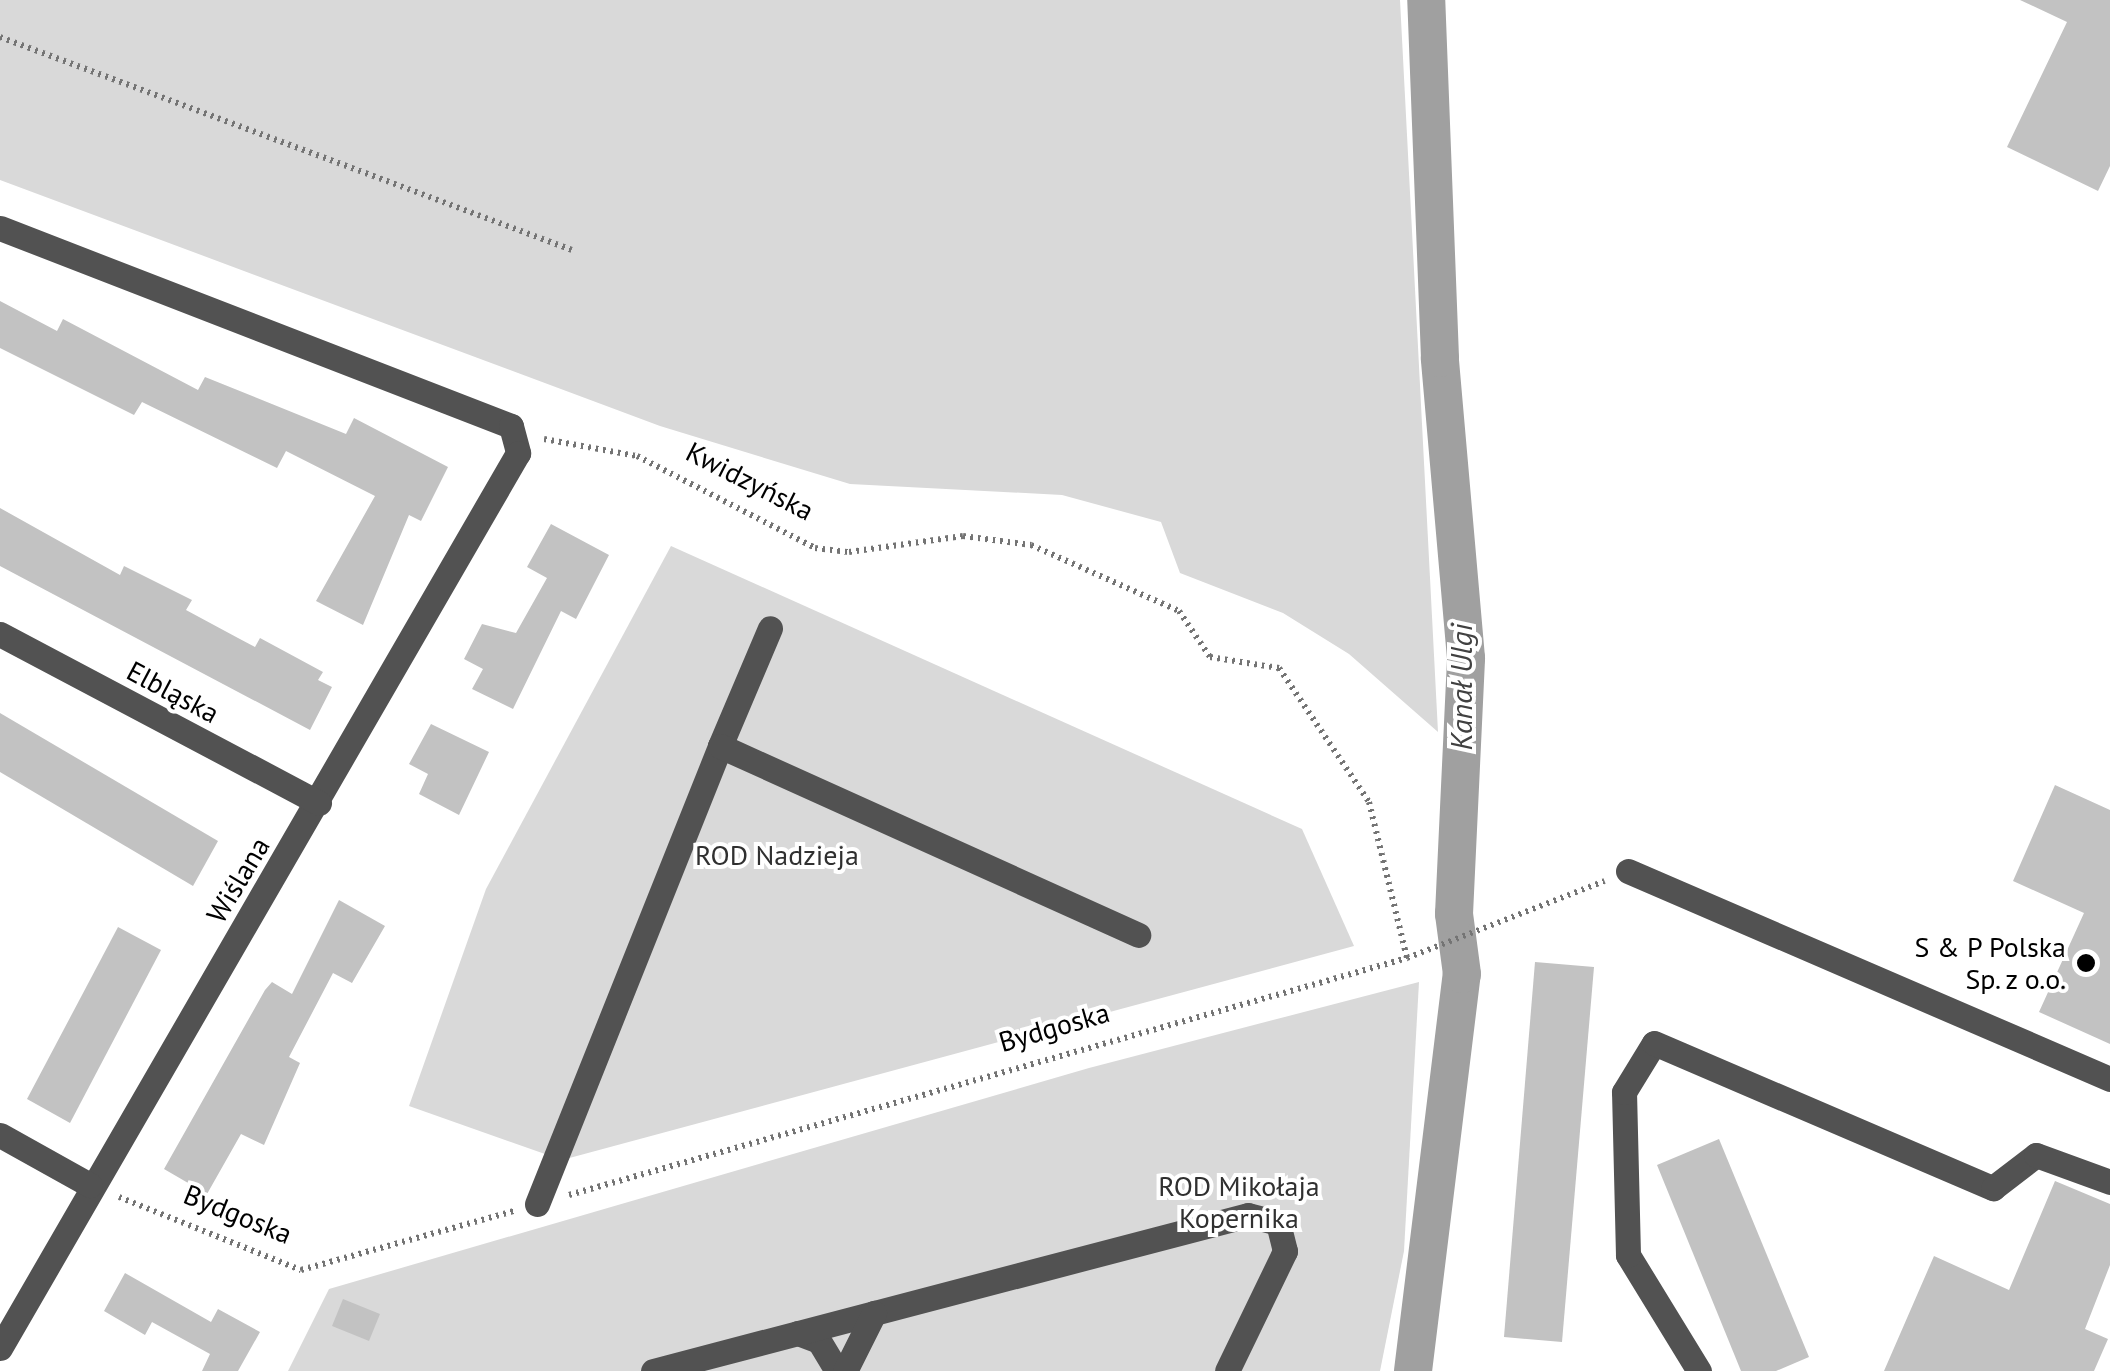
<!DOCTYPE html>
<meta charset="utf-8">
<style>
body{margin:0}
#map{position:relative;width:2110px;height:1371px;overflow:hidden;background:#fff;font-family:"PT Sans",sans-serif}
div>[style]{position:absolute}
.green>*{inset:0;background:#d9d9d9}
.canal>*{height:38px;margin:-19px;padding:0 19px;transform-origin:19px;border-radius:19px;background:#a0a0a0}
.building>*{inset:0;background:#c2c2c2}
.path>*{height:6px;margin-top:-3px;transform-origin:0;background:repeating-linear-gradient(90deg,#747474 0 2.5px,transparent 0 7.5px)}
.minor>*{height:25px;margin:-12.5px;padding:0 12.5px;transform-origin:12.5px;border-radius:12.5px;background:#525252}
.dots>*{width:28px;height:28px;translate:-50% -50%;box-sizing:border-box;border:5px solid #fff;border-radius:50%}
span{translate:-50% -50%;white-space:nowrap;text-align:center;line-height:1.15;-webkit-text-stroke:8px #fff;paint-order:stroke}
.street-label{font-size:28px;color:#000}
.park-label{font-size:28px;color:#303030}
.poi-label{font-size:28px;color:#000}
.right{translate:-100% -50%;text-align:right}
.water-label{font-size:30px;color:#414141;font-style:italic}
</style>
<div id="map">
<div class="green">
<i style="clip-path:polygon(0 0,1400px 0,1438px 732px,1349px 654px,1283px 613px,1180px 573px,1161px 522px,1062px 495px,850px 484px,660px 426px,0 180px)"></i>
<i style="clip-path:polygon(671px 546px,1302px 829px,1354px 946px,562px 1160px,409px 1106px,486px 889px)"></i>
<i style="clip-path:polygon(1419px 982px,1404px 1251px,1380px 1371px,288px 1371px,329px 1289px,1089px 1068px)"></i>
</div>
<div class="canal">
<i style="left:1413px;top:1371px;width:400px;rotate:-83deg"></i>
<i style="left:1462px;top:974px;width:61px;rotate:-97.6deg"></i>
<i style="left:1454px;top:914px;width:256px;rotate:-87.3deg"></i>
<i style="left:1466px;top:658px;width:301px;rotate:-95deg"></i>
<i style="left:1440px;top:358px;width:358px;rotate:-92.2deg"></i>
</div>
<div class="building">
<i style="clip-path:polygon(2020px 0,2110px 0,2110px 166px,2098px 191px,2007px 147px,2067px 22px)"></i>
<i style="clip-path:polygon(0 301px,57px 331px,63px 319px,198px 390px,205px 377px,346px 434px,354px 418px,448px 467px,421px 521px,409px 515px,363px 625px,316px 601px,375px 496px,286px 451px,277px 468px,142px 402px,134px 415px,0 348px)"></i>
<i style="clip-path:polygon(0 508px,120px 575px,124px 566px,192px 600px,186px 610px,238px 638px,255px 647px,260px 638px,323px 672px,318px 680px,332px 687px,310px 730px,0 566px)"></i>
<i style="clip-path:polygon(551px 524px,609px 555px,576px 619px,561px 611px,513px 709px,472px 689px,483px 669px,464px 659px,482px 624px,516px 633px,547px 578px,527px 567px)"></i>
<i style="clip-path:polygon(0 713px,218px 841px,193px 886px,0 772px)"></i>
<i style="clip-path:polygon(431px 724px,489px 752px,459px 815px,419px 794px,428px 774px,409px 764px)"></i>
<i style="clip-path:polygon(2055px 785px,2110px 810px,2110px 1044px,2039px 1012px,2084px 913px,2013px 881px)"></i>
<i style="clip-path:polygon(339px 900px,385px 926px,352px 983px,333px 973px,289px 1057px,300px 1063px,264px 1145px,241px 1134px,207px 1194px,164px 1169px,265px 990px,272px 982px,292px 994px)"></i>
<i style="clip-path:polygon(118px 927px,161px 950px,70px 1123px,27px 1099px)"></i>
<i style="clip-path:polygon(1535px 962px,1594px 967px,1562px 1342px,1504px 1337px)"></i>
<i style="clip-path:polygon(1719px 1139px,1809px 1357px,1776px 1371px,1741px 1371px,1657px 1165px)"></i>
<i style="clip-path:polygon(2055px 1181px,2110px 1204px,2110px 1265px,2085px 1329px,2108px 1339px,2094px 1371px,1884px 1371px,1934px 1256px,2009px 1290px)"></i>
<i style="clip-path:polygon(125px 1273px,211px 1322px,218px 1309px,260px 1332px,238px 1371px,202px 1371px,210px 1354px,152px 1322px,145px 1335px,104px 1311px)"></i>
<i style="clip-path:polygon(343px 1299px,380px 1314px,369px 1341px,332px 1326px)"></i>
</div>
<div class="path">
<i style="left:0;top:37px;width:610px;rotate:20.42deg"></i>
<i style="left:544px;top:439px;width:95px;rotate:10.4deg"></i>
<i style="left:637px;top:456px;width:200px;rotate:27.3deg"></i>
<i style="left:815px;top:548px;width:34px;rotate:7deg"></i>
<i style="left:849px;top:552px;width:115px;rotate:-8deg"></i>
<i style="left:963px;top:536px;width:69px;rotate:7.5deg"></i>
<i style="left:1031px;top:545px;width:162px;rotate:24deg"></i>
<i style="left:1179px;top:611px;width:55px;rotate:56deg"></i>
<i style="left:1210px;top:657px;width:70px;rotate:9.1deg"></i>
<i style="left:1279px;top:668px;width:161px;rotate:56.1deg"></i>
<i style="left:1369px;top:802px;width:161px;rotate:76.3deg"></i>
<i style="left:569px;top:1195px;width:871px;rotate:-15.79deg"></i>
<i style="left:1407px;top:958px;width:212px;rotate:-21.3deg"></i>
<i style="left:119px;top:1197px;width:196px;rotate:21.9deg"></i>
<i style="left:301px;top:1270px;width:221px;rotate:-15.5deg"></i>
</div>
<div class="minor">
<i style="left:0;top:228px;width:548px;rotate:21.18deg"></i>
<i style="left:511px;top:426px;width:28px;rotate:75deg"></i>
<i style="left:518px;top:453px;width:1034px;rotate:120.06deg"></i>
<i style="left:0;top:634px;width:361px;rotate:27.9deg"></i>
<i style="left:720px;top:746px;width:128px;rotate:-67deg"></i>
<i style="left:1628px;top:871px;width:525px;rotate:23.34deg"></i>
<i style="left:0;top:1135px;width:103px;rotate:29.1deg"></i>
<i style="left:537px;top:1204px;width:493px;rotate:-68.2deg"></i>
<i style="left:720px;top:746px;width:459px;rotate:24.3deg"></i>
<i style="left:798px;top:1333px;width:22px;rotate:21deg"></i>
<i style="left:819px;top:1341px;width:35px;rotate:59deg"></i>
<i style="left:653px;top:1371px;width:615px;rotate:-14.69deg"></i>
<i style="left:1248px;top:1215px;width:31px;rotate:15deg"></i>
<i style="left:1278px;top:1223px;width:29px;rotate:76deg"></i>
<i style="left:1285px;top:1251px;width:133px;rotate:115.8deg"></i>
<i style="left:845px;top:1371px;width:65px;rotate:-63.4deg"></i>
<i style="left:1699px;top:1371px;width:136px;rotate:-121.5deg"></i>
<i style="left:1628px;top:1255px;width:163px;rotate:-91.4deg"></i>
<i style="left:1624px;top:1092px;width:57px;rotate:-58.5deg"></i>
<i style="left:1654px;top:1043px;width:369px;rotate:23.2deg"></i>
<i style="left:1993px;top:1188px;width:54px;rotate:-37.5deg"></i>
<i style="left:2036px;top:1155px;width:79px;rotate:20deg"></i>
</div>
<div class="dots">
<i style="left:2086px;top:963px;background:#000"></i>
</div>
<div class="street-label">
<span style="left:750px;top:481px;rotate:27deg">Kwidzyńska</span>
<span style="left:173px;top:692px;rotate:28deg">Elbląska</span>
<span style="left:238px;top:880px;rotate:-59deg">Wiślana</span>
<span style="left:1054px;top:1027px;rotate:-16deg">Bydgoska</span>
<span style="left:238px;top:1214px;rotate:22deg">Bydgoska</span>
</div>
<div class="park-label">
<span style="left:777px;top:855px">ROD Nadzieja</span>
<span style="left:1239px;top:1202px">ROD Mikołaja<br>Kopernika</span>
</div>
<div class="poi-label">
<span class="right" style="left:2066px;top:963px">S &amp; P Polska<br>Sp. z o.o.</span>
</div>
<div class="water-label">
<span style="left:1461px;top:687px;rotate:-90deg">Kanał Ulgi</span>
</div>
</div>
